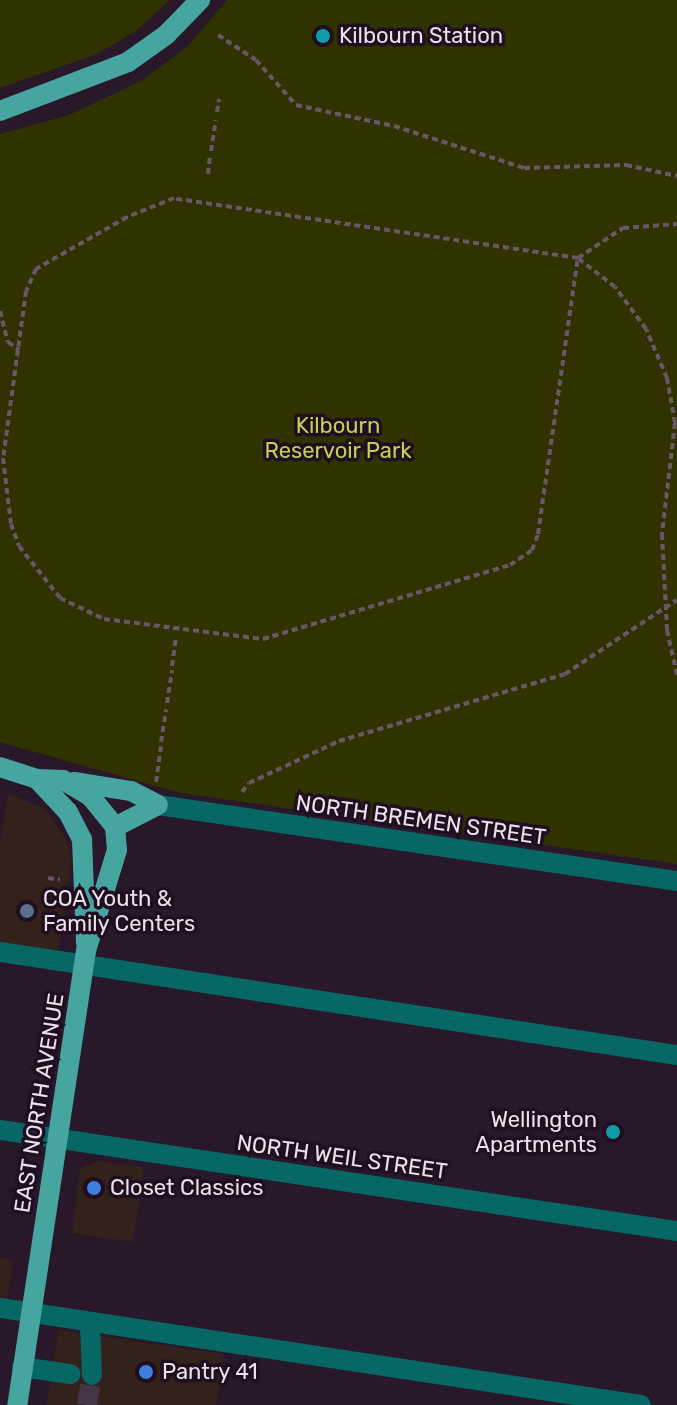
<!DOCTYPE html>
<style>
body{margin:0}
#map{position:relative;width:677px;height:1405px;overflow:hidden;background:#28182a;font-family:Rubik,sans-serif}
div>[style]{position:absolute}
.commercial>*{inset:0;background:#33211b}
.green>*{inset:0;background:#303300}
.minor-tunnel>*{height:20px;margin-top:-10px;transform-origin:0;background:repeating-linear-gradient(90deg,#453647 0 20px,transparent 0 30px)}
.path>*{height:4px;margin-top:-2px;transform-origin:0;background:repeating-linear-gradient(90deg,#675869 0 6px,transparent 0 10px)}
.minor>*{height:20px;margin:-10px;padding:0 10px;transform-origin:10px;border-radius:10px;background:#066764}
.major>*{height:20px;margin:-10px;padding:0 10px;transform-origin:10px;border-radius:10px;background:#47a5a0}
.dots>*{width:22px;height:22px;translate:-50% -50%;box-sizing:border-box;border:4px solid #1f0f20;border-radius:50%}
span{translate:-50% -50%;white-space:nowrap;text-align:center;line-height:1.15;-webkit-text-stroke:7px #1f0f20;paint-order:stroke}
.poi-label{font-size:22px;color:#ebe0ec}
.left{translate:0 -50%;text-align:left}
.right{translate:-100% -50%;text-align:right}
.park-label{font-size:22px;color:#c6d057}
.street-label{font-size:22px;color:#ebe0ec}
</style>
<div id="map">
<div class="commercial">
<i style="clip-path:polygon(8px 793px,45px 809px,67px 840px,71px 861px,58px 953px,0 945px,0 843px)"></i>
<i style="clip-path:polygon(98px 1161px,144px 1167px,133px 1242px,72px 1233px,80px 1168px)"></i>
<i style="clip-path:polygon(0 1258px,13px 1260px,7px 1300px,0 1299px)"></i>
<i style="clip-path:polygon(58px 1330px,224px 1354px,216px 1405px,47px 1405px)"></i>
</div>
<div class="green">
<i style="clip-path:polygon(0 0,170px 0,136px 31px,97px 54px,0 88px)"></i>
<i style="clip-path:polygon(227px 0,677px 0,677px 864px,180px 793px,0 742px,0 134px,69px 115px,141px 81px,188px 46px)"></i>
</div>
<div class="minor-tunnel">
<i style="left:87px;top:1405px;width:30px;rotate:-81deg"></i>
</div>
<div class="path">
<i style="left:218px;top:35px;width:45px;rotate:33.3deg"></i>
<i style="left:256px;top:60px;width:60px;rotate:48.4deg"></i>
<i style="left:296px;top:105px;width:100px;rotate:12.1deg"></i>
<i style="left:394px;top:126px;width:137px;rotate:17.9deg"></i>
<i style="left:524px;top:168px;width:102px;rotate:-1.7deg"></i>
<i style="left:626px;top:165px;width:52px;rotate:12.2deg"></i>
<i style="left:217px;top:112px;width:13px;rotate:-81deg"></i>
<i style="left:211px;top:151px;width:31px;rotate:-81deg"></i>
<i style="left:208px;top:174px;width:18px;rotate:-84deg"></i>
<i style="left:0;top:311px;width:32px;rotate:76deg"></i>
<i style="left:8px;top:342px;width:14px;rotate:36deg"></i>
<i style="left:675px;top:423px;width:46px;rotate:-100.1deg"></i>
<i style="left:667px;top:378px;width:53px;rotate:-113.2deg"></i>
<i style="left:646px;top:329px;width:52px;rotate:-126.4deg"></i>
<i style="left:615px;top:287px;width:47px;rotate:-141.9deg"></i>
<i style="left:578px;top:258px;width:408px;rotate:-171.6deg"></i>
<i style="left:174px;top:198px;width:51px;rotate:158deg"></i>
<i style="left:127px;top:217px;width:105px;rotate:150.3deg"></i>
<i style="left:36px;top:269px;width:24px;rotate:114deg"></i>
<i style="left:26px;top:291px;width:169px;rotate:97.8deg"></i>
<i style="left:3px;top:458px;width:66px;rotate:83.1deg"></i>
<i style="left:11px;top:524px;width:23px;rotate:70deg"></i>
<i style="left:19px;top:546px;width:66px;rotate:51.7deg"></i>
<i style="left:60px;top:598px;width:49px;rotate:25.5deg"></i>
<i style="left:104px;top:619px;width:160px;rotate:7.2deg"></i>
<i style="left:263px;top:639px;width:258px;rotate:-16.7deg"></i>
<i style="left:510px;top:565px;width:27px;rotate:-34deg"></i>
<i style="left:532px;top:550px;width:17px;rotate:-69deg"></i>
<i style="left:538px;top:534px;width:279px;rotate:-81.8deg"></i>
<i style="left:578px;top:258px;width:54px;rotate:-33.7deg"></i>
<i style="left:623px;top:228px;width:54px;rotate:-4.2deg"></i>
<i style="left:675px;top:423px;width:112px;rotate:96.7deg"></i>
<i style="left:662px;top:534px;width:96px;rotate:87deg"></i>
<i style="left:667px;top:630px;width:46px;rotate:77.5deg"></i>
<i style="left:172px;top:666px;width:28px;rotate:-82deg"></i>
<i style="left:167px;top:703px;width:33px;rotate:-81deg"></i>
<i style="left:161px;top:742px;width:33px;rotate:-81deg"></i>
<i style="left:156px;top:782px;width:36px;rotate:-82deg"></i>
<i style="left:242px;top:792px;width:11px;rotate:-52deg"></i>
<i style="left:249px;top:783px;width:99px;rotate:-25deg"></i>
<i style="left:339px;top:741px;width:236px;rotate:-16.5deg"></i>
<i style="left:565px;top:674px;width:134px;rotate:-33.5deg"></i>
<i style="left:48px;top:878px;width:12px;rotate:9deg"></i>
</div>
<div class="minor">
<i style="left:158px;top:805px;width:525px;rotate:8.33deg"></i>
<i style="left:0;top:952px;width:685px;rotate:8.65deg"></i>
<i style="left:0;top:1130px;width:684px;rotate:8.49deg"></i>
<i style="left:0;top:1308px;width:648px;rotate:8.61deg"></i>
<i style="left:90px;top:1324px;width:51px;rotate:87.8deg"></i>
<i style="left:22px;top:1367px;width:49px;rotate:8.3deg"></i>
</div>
<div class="major">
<i style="left:0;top:111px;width:137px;rotate:-20.9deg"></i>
<i style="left:128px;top:62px;width:47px;rotate:-35.4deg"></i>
<i style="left:166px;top:35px;width:49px;rotate:-45.8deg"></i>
<i style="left:0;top:767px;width:39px;rotate:18deg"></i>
<i style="left:37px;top:779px;width:26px;rotate:2deg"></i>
<i style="left:63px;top:780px;width:33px;rotate:31deg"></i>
<i style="left:91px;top:797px;width:38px;rotate:51deg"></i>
<i style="left:115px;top:827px;width:23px;rotate:85deg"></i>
<i style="left:117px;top:850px;width:106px;rotate:107.1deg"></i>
<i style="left:86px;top:951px;width:459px;rotate:98.6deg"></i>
<i style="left:37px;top:779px;width:45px;rotate:46.8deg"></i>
<i style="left:68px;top:812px;width:30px;rotate:63deg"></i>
<i style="left:82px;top:839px;width:104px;rotate:87.8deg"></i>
<i style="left:74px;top:782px;width:58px;rotate:9deg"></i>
<i style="left:131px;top:791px;width:30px;rotate:27deg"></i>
<i style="left:115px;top:827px;width:48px;rotate:-27.1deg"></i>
</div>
<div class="dots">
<i style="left:323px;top:36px;background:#0f9aa8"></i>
<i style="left:27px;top:911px;background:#5c6f8a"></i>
<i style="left:613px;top:1132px;background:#0f9aa8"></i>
<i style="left:94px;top:1188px;background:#3f7fe0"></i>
<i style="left:146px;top:1372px;background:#3f7fe0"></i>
</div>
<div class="poi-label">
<span class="left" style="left:339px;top:36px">Kilbourn Station</span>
<span class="left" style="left:43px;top:911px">COA Youth &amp;<br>Family Centers</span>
<span class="right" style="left:597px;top:1132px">Wellington<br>Apartments</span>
<span class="left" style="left:110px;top:1188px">Closet Classics</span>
<span class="left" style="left:162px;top:1372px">Pantry 41</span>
</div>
<div class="park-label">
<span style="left:338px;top:438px">Kilbourn<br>Reservoir Park</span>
</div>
<div class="street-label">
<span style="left:421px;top:820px;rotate:8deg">NORTH BREMEN STREET</span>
<span style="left:39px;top:1103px;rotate:-81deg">EAST NORTH AVENUE</span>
<span style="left:342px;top:1157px;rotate:8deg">NORTH WEIL STREET</span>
</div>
</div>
